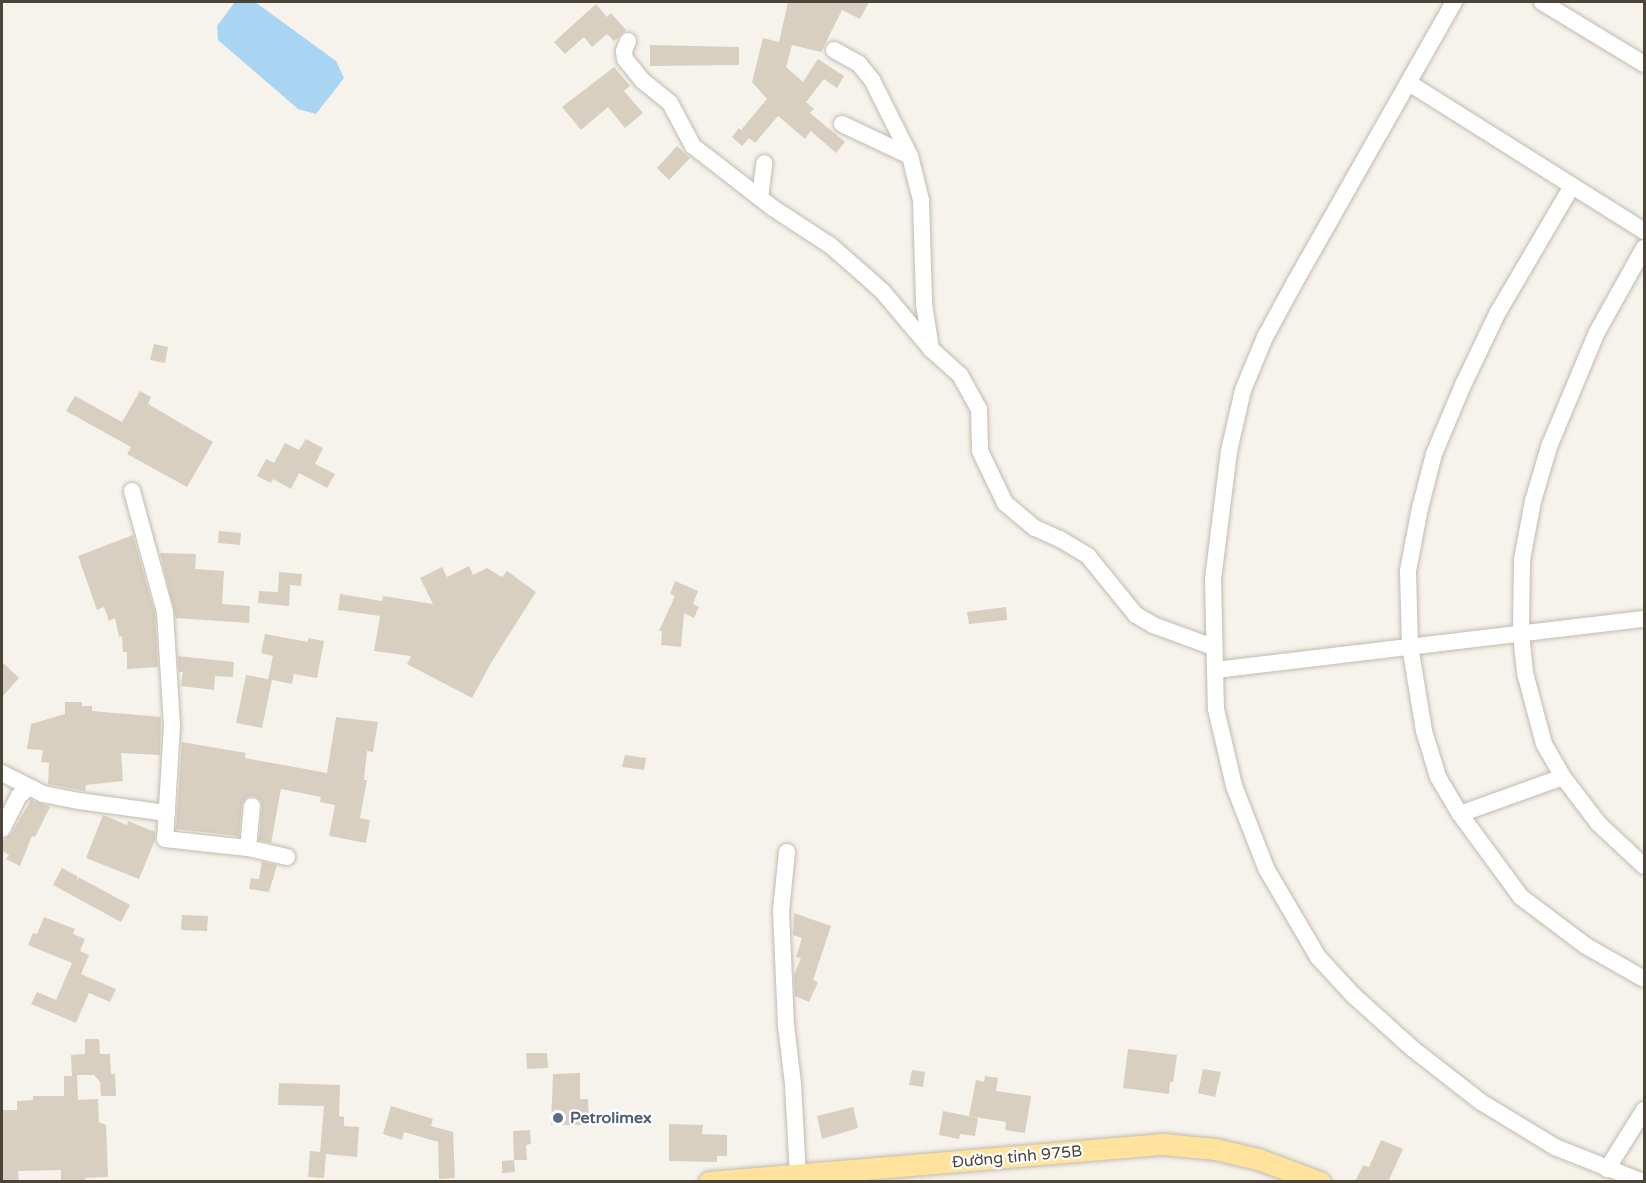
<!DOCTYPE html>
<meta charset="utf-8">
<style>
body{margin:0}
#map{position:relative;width:1646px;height:1183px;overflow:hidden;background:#f6f3ec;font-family:"Varela Round",sans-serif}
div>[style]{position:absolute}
.water>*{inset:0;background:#a9d4f2}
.building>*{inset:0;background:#d8cfc1}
.roads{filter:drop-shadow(0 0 2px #c2bbae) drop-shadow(0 0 2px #c2bbae)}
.minor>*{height:16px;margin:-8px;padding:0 8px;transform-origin:8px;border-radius:8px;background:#fff}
.major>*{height:21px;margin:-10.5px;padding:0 10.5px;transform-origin:10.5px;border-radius:10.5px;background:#ffe39c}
.dots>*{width:16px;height:16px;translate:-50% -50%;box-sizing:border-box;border:3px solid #fff;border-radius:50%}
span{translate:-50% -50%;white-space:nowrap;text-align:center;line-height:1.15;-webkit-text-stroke:4.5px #fff;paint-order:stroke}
.service-label{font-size:16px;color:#4e5e75;font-weight:700}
.left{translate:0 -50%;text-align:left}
.street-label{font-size:16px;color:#4b4439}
.frame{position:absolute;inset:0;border:3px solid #4b4439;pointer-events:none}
</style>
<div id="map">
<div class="water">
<i style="clip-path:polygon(235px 2px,255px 2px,336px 61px,344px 78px,316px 114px,298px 109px,218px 40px,217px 26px)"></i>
</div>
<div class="building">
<i style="clip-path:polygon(788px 2px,869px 2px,860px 19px,842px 10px,821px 52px,792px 45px,786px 67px,803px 82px,818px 59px,844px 76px,837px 88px,824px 79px,806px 102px,814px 109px,810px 113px,845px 142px,836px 153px,811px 131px,805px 139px,778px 116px,755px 143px,749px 138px,742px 146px,732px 137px,739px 128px,741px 130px,767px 99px,752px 82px,763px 38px,779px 42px)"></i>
<i style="clip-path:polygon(596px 4px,607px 17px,611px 13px,626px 30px,614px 41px,607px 34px,592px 47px,584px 37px,565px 54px,554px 42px)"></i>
<i style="clip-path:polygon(650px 45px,739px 47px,739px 65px,650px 66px)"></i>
<i style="clip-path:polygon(614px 67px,630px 86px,624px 91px,643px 113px,625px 128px,608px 107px,581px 130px,562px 107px)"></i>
<i style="clip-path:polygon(677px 146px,690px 158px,669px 180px,657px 168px)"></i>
<i style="clip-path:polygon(154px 344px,168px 347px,165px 363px,150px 360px)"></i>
<i style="clip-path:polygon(140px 391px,151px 397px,148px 404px,213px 442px,187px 487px,127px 454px,131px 447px,66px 411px,75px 396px,122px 422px)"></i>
<i style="clip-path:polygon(306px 439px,323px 448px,315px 464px,335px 474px,327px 488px,299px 473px,291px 489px,273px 479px,271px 483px,257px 476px,266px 459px,274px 463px,285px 443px,299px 450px)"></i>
<i style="clip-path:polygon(219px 531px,241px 533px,240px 545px,218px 543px)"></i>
<i style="clip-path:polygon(133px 535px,155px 614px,158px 667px,127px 669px,127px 652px,123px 652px,122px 636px,119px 637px,115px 618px,109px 621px,104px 607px,97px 610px,78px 556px)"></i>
<i style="clip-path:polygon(160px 553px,196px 554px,195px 569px,224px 571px,222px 604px,250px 606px,249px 623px,176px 618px)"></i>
<i style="clip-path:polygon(469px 566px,473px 575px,487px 568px,502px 577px,507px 571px,536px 592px,491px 663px,472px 698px,407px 664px,411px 656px,374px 651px,380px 616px,338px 610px,340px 594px,382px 601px,383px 596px,433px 604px,420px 578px,442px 567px,447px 577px)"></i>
<i style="clip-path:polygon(279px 572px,302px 574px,301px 586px,290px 585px,289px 606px,258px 603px,259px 591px,278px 592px)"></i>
<i style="clip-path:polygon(675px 581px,698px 591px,693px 604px,699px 607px,694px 618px,684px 613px,681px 647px,661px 645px,662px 631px,659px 631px,675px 596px,670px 594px)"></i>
<i style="clip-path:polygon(1006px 607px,1007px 620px,969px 624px,967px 612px)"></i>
<i style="clip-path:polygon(265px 634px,308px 642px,308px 638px,324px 641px,317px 678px,294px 674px,292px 684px,272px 680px,262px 728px,236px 723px,246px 675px,268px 679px,273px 656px,261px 653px)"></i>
<i style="clip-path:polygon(178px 656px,234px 662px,233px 677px,215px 676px,214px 690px,181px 686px,183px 672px,179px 672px)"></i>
<i style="clip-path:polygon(2px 662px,19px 678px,2px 697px)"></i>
<i style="clip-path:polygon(65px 702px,82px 702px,82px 706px,92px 706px,92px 711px,161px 717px,160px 755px,121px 753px,123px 781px,86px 785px,85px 791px,48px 784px,49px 763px,41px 762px,43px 750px,27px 749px,31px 724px,65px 714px)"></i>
<i style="clip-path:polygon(336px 717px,378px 722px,373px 752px,367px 751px,364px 780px,367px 780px,360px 818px,370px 820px,366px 843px,329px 836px,335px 805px,320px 802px,321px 797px,281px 789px,271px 843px,259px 840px,262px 806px,261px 801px,254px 796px,247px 797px,242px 804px,239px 836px,176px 829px,182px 742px,246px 753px,245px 758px,327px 773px)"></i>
<i style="clip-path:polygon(625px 755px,646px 758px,644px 770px,622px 767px)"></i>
<i style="clip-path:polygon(31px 800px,50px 807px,35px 837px,32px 836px,20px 866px,6px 859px,9px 855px,2px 851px,2px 841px,11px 834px)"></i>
<i style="clip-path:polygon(103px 815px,127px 825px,128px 821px,155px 832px,155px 840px,139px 879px,86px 858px)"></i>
<i style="clip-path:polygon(262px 862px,277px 865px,269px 892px,249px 889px,251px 878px,259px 879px)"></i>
<i style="clip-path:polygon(62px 868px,77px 876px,77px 881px,78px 877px,130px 905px,121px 922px,53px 885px)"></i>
<i style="clip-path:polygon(794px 913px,831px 926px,813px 980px,818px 982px,809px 1002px,795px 996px,794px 975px,801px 958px,796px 957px,802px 938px,793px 935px)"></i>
<i style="clip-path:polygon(182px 915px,208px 916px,207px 931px,181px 930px)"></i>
<i style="clip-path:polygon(44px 917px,75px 929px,73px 934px,85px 939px,80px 951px,89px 955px,81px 974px,116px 989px,110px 1002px,89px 993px,76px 1023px,31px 1004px,37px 992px,56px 1000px,72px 963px,28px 945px,33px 933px,37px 934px)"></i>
<i style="clip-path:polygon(85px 1039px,99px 1039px,100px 1054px,110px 1054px,111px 1074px,115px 1074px,116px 1096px,101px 1096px,100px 1082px,94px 1075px,77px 1075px,78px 1100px,98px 1099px,99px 1122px,106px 1125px,108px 1177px,85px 1178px,85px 1182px,61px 1182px,61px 1170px,18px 1171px,19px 1182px,2px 1182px,2px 1110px,17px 1110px,17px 1101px,33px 1100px,33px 1096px,64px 1096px,64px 1076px,72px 1076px,71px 1055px,85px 1054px)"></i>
<i style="clip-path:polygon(1128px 1049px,1177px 1055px,1173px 1082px,1170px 1082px,1169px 1094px,1123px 1088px)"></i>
<i style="clip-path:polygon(526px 1053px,547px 1053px,548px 1068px,527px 1069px)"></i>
<i style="clip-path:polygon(1203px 1069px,1221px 1072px,1215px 1097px,1198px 1093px)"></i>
<i style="clip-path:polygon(912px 1070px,925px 1072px,923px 1087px,909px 1085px)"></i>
<i style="clip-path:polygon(580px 1073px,580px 1099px,588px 1099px,589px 1125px,551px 1125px,553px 1074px)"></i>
<i style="clip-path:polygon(985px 1076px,998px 1078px,996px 1091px,1031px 1096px,1025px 1133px,1005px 1130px,1006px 1122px,969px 1116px,976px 1080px,984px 1082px)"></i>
<i style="clip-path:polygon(279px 1083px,340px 1085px,339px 1116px,344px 1117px,344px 1126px,359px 1127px,357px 1157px,326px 1154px,324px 1178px,308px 1177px,310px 1151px,320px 1152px,324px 1106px,278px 1105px)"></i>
<i style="clip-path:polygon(391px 1106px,433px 1119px,431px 1126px,453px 1132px,455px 1178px,439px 1179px,438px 1142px,404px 1132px,402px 1140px,383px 1134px)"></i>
<i style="clip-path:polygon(853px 1107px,858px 1128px,822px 1139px,817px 1116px)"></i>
<i style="clip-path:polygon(943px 1111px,978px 1118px,975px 1136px,960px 1134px,959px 1139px,939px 1135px)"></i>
<i style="clip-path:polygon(669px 1124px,703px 1125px,702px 1134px,727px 1135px,727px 1156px,717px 1156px,717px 1162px,669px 1161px)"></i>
<i style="clip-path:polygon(530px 1130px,531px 1144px,526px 1145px,527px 1160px,514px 1160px,513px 1131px)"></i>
<i style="clip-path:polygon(1381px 1140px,1403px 1149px,1388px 1182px,1355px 1182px,1363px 1165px,1369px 1167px)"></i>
<i style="clip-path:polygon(514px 1160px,515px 1172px,502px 1173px,502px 1161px)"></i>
</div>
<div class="roads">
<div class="minor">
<i style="left:1454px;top:2px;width:322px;rotate:119.6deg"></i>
<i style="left:1295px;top:282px;width:63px;rotate:118.6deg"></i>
<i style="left:1265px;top:337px;width:57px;rotate:112.5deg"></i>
<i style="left:1243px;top:390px;width:63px;rotate:102.9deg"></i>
<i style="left:1229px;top:451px;width:130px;rotate:97.1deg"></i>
<i style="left:1213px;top:580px;width:129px;rotate:88.7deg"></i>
<i style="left:1216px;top:709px;width:79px;rotate:76.8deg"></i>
<i style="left:1234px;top:786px;width:90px;rotate:68.6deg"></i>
<i style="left:1267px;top:870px;width:101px;rotate:59.6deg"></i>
<i style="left:1318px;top:957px;width:52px;rotate:47.4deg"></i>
<i style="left:1353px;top:995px;width:81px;rotate:42deg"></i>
<i style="left:1413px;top:1049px;width:86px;rotate:37.9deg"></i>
<i style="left:1481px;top:1102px;width:87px;rotate:31.3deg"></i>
<i style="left:1555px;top:1147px;width:95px;rotate:21.7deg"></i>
<i style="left:1542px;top:2px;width:119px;rotate:31.3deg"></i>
<i style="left:628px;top:41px;width:11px;rotate:112deg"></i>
<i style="left:624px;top:51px;width:8px;rotate:83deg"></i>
<i style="left:625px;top:59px;width:28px;rotate:51deg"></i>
<i style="left:643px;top:81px;width:35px;rotate:39deg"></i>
<i style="left:670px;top:103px;width:49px;rotate:61.9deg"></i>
<i style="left:693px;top:146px;width:101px;rotate:37.8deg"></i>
<i style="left:773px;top:208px;width:69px;rotate:33.2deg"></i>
<i style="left:831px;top:246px;width:41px;rotate:41.1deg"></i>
<i style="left:862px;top:273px;width:28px;rotate:42deg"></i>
<i style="left:883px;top:292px;width:75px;rotate:49.9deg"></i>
<i style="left:931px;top:349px;width:39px;rotate:42deg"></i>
<i style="left:960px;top:375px;width:39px;rotate:61deg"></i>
<i style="left:979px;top:409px;width:42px;rotate:88.6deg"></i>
<i style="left:980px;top:451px;width:58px;rotate:64.3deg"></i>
<i style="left:1005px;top:503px;width:39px;rotate:40deg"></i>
<i style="left:1035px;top:528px;width:27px;rotate:24deg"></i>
<i style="left:1060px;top:539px;width:33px;rotate:31deg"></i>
<i style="left:1088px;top:556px;width:76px;rotate:50.9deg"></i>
<i style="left:1136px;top:615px;width:20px;rotate:30deg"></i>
<i style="left:1153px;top:625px;width:64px;rotate:20.1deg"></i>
<i style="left:834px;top:50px;width:29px;rotate:29deg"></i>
<i style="left:859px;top:64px;width:21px;rotate:51deg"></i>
<i style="left:872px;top:80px;width:85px;rotate:63.4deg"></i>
<i style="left:910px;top:156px;width:45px;rotate:76deg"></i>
<i style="left:921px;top:200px;width:104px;rotate:88.3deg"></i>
<i style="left:924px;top:304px;width:46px;rotate:81.2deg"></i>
<i style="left:1409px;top:83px;width:278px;rotate:32.2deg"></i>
<i style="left:842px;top:124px;width:75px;rotate:25.2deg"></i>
<i style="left:1572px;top:186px;width:146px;rotate:120.4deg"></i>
<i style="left:1498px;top:312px;width:81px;rotate:115.6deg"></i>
<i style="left:1463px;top:385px;width:75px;rotate:112.8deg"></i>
<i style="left:1434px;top:454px;width:56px;rotate:104.5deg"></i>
<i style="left:1420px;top:508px;width:64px;rotate:100.8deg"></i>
<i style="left:1408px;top:571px;width:75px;rotate:88.5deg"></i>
<i style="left:1410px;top:646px;width:86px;rotate:80.6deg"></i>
<i style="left:1424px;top:731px;width:48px;rotate:73.1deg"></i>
<i style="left:1438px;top:777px;width:43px;rotate:59.3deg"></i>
<i style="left:1460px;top:814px;width:103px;rotate:53.7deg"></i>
<i style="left:1521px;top:897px;width:81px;rotate:37deg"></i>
<i style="left:1586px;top:946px;width:67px;rotate:29.6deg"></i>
<i style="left:760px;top:198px;width:35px;rotate:-83deg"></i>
<i style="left:1644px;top:248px;width:96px;rotate:119.2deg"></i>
<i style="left:1597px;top:332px;width:125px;rotate:112.7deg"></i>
<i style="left:1549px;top:447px;width:56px;rotate:106.5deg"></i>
<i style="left:1533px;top:501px;width:60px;rotate:100.6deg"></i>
<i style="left:1522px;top:560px;width:74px;rotate:90.8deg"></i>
<i style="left:1521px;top:634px;width:39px;rotate:84deg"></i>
<i style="left:1525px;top:673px;width:73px;rotate:75deg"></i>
<i style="left:1544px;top:744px;width:38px;rotate:60deg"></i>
<i style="left:1563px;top:777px;width:58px;rotate:52.7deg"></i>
<i style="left:1598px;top:823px;width:63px;rotate:43.1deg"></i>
<i style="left:132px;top:491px;width:125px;rotate:74.7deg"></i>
<i style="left:165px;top:612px;width:114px;rotate:86.5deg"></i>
<i style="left:172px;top:726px;width:113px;rotate:93.5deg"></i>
<i style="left:165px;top:839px;width:83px;rotate:6.2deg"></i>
<i style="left:248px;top:848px;width:40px;rotate:13deg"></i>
<i style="left:1215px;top:670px;width:432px;rotate:-6.8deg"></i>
<i style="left:2px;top:773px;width:46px;rotate:27.1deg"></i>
<i style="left:43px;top:794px;width:37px;rotate:11deg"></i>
<i style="left:79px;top:801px;width:89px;rotate:7.8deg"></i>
<i style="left:1460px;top:814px;width:109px;rotate:-19.8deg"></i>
<i style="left:2px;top:829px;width:37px;rotate:-63deg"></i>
<i style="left:19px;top:796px;width:13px;rotate:-42deg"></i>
<i style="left:248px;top:848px;width:42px;rotate:-84.6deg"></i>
<i style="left:787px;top:852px;width:59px;rotate:95.8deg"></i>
<i style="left:781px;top:911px;width:114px;rotate:87.5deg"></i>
<i style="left:786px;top:1025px;width:59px;rotate:83.2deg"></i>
<i style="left:793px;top:1084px;width:91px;rotate:86.9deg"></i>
<i style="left:1607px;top:1169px;width:70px;rotate:-57.9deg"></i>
</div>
<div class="major">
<i style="left:709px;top:1182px;width:456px;rotate:-4.8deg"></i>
<i style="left:1163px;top:1144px;width:52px;rotate:5.5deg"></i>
<i style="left:1215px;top:1149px;width:44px;rotate:13.1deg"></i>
<i style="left:1258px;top:1159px;width:66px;rotate:20.4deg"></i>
</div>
</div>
<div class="dots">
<i style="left:558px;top:1118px;background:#5c6f8a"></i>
</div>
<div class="service-label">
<span class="left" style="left:570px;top:1118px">Petrolimex</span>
</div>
<div class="street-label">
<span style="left:1017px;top:1157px;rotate:-5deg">Đường tỉnh 975B</span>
</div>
<div class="frame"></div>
</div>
